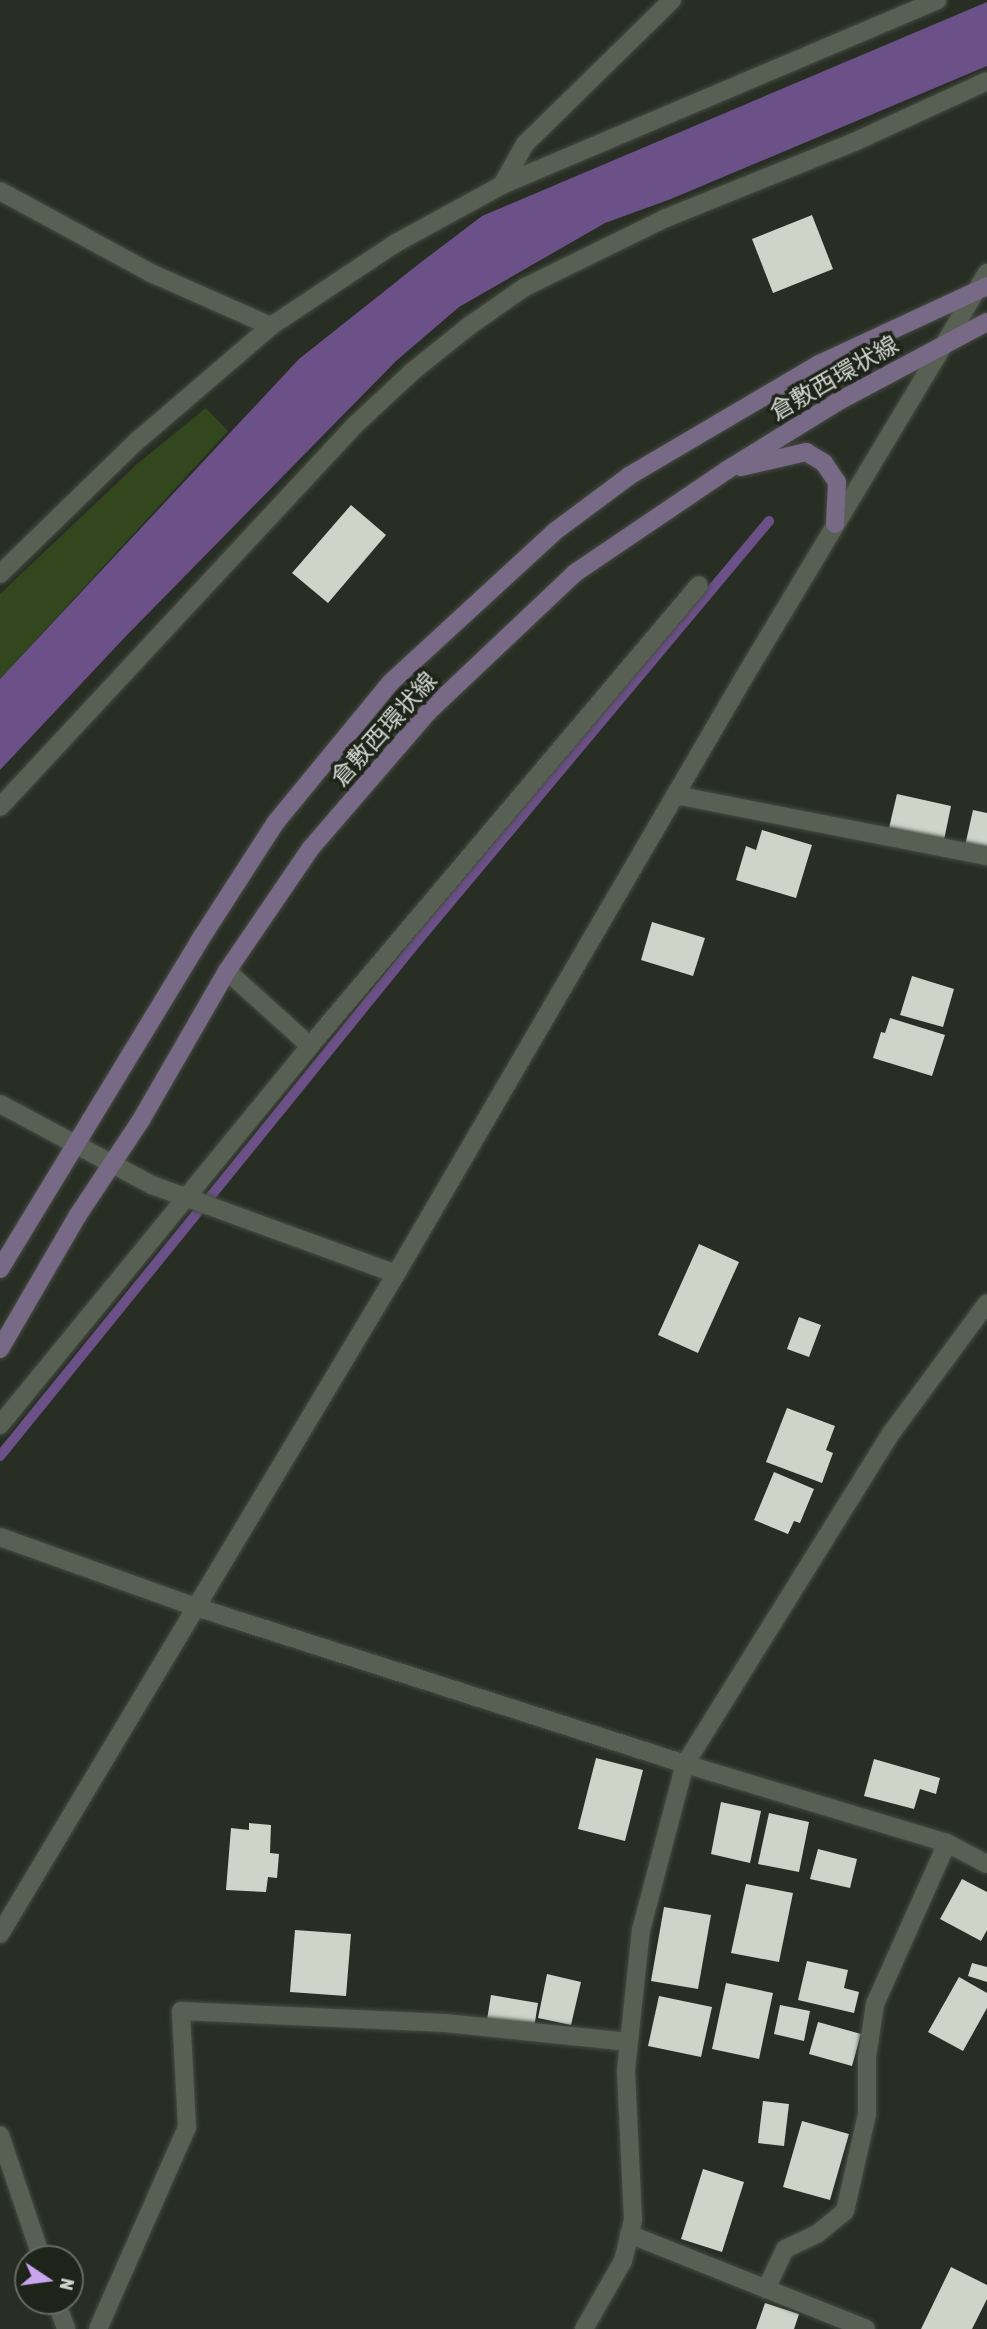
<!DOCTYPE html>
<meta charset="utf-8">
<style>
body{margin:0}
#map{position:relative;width:987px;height:2329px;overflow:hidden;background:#282e24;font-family:"Asap Condensed","Noto Sans JP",sans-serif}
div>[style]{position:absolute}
.green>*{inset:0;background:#32471d}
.water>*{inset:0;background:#6c5088}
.stream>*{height:10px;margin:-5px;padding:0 5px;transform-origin:5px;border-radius:5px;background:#6c5088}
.building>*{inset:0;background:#ced5c8}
.roads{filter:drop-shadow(0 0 2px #464b43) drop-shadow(0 0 2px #464b43)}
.minor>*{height:18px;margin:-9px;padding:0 9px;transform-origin:9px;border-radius:9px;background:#585f53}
.tertiary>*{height:18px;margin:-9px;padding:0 9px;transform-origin:9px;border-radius:9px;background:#585f53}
.secondary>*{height:18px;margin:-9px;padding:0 9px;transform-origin:9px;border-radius:9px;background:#786a86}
span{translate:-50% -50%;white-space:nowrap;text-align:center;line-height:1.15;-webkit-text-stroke:7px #1f241a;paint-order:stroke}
.street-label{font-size:24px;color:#d0d4cd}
.north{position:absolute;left:14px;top:2245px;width:70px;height:70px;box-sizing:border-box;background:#1f241a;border:2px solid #666a62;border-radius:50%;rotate:103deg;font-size:19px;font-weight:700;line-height:28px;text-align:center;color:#d0d4cd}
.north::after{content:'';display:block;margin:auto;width:24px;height:32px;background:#c9a5ee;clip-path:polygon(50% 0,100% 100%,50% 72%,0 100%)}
</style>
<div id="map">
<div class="green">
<i style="clip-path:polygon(206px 408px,228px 431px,0 679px,0 594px,137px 464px)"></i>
</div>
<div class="water">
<i style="clip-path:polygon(987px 2px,987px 66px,671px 199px,605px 223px,459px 307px,396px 361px,127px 635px,0 770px,0 679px,299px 359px,420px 263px,482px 216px)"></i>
</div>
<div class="stream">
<i style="left:0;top:1456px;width:675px;rotate:-50.96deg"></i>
<i style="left:425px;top:932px;width:536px;rotate:-50.07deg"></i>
</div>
<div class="building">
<i style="clip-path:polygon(812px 215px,833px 269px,773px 293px,752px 239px)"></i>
<i style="clip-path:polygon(351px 505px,386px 535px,328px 603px,292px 573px)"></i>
<i style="clip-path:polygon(897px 794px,951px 806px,944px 840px,889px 828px)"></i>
<i style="clip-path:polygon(973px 810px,987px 813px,987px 851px,965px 846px)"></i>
<i style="clip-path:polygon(762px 830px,812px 845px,796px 898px,736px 880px,746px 846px,756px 850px)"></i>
<i style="clip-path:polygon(652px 922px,705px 938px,693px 976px,641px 960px)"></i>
<i style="clip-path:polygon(912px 976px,954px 989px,943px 1027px,900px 1015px)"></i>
<i style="clip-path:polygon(890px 1018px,945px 1035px,932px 1076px,873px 1058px,881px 1032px,885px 1033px)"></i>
<i style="clip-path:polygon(699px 1244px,739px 1262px,698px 1353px,658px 1335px)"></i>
<i style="clip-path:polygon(799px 1317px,821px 1325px,809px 1357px,787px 1349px)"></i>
<i style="clip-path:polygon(787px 1408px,835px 1426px,826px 1450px,833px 1453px,822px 1483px,766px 1462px)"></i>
<i style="clip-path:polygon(774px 1472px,814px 1489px,800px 1523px,794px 1521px,788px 1534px,754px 1520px)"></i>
<i style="clip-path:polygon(596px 1758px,643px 1770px,625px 1841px,578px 1829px)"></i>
<i style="clip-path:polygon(874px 1759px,940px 1778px,936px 1794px,920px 1789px,914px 1809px,864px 1796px)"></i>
<i style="clip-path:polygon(721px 1802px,761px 1811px,750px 1863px,711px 1854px)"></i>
<i style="clip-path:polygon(769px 1813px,809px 1822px,799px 1872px,758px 1864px)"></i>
<i style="clip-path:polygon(249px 1823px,271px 1825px,270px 1853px,279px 1854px,277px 1878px,268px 1877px,266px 1892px,226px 1890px,231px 1828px,249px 1830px)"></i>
<i style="clip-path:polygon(818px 1849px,857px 1859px,850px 1888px,810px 1879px)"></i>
<i style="clip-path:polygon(962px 1879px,987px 1892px,987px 1930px,981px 1941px,940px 1919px)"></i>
<i style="clip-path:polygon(746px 1884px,793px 1893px,779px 1962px,731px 1953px)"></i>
<i style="clip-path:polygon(664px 1907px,711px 1915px,698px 1989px,651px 1981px)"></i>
<i style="clip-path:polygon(295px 1930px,351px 1934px,346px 1996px,290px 1992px)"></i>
<i style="clip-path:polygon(807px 1961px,848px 1970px,844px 1988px,859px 1992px,854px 2013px,798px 2000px)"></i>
<i style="clip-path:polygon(972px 1963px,987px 1967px,987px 1982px,968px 1976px)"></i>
<i style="clip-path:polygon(547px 1974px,581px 1982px,571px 2025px,538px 2018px)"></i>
<i style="clip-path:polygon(959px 1977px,987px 1993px,987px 2008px,963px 2051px,928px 2032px)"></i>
<i style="clip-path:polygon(726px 1983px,773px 1993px,759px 2059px,712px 2049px)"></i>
<i style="clip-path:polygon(491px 1995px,538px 2003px,534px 2028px,487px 2020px)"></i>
<i style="clip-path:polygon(659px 1996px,712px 2007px,701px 2057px,648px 2046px)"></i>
<i style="clip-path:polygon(780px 2005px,810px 2011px,804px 2041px,774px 2034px)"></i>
<i style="clip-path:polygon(818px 2022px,861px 2034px,852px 2066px,809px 2054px)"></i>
<i style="clip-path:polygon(763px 2101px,789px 2104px,784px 2146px,758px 2143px)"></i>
<i style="clip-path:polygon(802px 2121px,849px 2134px,830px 2200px,783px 2187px)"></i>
<i style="clip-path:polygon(703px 2169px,744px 2182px,722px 2252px,681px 2239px)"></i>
<i style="clip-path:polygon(951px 2267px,987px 2285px,987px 2299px,972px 2329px,921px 2329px)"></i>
<i style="clip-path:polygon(765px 2303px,799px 2314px,794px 2329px,756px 2329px)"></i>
</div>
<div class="roads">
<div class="minor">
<i style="left:502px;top:185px;width:47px;rotate:-60.7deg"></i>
<i style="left:525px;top:144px;width:206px;rotate:-44.4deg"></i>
<i style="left:0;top:191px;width:174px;rotate:28.5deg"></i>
<i style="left:153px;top:274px;width:129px;rotate:23.8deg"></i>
<i style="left:675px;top:795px;width:318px;rotate:11.1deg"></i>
<i style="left:0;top:807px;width:521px;rotate:-47.1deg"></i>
<i style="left:355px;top:425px;width:79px;rotate:-43deg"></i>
<i style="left:413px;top:371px;width:72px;rotate:-38.8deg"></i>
<i style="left:469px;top:326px;width:68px;rotate:-34.9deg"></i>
<i style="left:525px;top:287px;width:157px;rotate:-26.1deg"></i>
<i style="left:666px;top:218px;width:203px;rotate:-22deg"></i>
<i style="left:854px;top:142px;width:146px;rotate:-24.6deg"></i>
<i style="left:227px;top:971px;width:112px;rotate:42.1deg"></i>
<i style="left:0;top:1104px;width:172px;rotate:28.1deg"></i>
<i style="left:152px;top:1185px;width:260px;rotate:20deg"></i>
<i style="left:0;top:1425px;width:490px;rotate:-50.7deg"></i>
<i style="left:310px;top:1046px;width:603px;rotate:-49.84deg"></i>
<i style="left:0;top:1537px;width:208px;rotate:19.7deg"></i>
<i style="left:196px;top:1607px;width:514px;rotate:17.8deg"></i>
<i style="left:685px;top:1764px;width:274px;rotate:16.8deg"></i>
<i style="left:947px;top:1843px;width:45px;rotate:27.7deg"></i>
<i style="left:0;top:1934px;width:770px;rotate:-59.04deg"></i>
<i style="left:396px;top:1274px;width:689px;rotate:-59.75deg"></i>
<i style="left:743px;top:679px;width:474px;rotate:-59deg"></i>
<i style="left:0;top:2135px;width:131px;rotate:71.3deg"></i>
<i style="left:629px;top:2234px;width:255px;rotate:21.8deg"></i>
<i style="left:766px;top:2289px;width:44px;rotate:-64.6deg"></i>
<i style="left:785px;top:2249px;width:35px;rotate:-25deg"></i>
<i style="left:817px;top:2234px;width:36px;rotate:-39deg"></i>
<i style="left:845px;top:2211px;width:99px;rotate:-77.2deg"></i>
<i style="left:867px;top:2114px;width:57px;rotate:-90deg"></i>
<i style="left:867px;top:2057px;width:54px;rotate:-81.4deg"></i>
<i style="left:875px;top:2004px;width:176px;rotate:-65.9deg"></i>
<i style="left:56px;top:2301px;width:30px;rotate:70deg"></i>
<i style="left:98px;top:2329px;width:221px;rotate:-66.2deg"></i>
<i style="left:187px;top:2127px;width:116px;rotate:-93deg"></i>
<i style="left:181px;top:2011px;width:264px;rotate:2.6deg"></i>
<i style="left:445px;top:2023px;width:185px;rotate:5.9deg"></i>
<i style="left:584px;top:2329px;width:78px;rotate:-60.2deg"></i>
<i style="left:623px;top:2261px;width:42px;rotate:-76.3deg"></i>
<i style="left:633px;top:2220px;width:150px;rotate:-92.7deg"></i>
<i style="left:626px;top:2070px;width:141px;rotate:-83.9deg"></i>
<i style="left:641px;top:1930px;width:172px;rotate:-75.2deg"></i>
<i style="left:685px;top:1764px;width:391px;rotate:-58.1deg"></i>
<i style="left:892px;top:1432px;width:160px;rotate:-53.6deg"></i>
</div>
<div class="tertiary">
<i style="left:0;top:574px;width:191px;rotate:-44.2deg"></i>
<i style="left:137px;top:441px;width:177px;rotate:-40.6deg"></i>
<i style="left:271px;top:326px;width:150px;rotate:-33.6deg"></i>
<i style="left:396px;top:243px;width:121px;rotate:-28.7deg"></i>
<i style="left:502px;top:185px;width:473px;rotate:-23deg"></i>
</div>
<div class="secondary">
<i style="left:741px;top:467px;width:67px;rotate:-13deg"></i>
<i style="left:806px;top:452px;width:21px;rotate:31deg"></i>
<i style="left:824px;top:463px;width:23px;rotate:56deg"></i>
<i style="left:837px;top:482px;width:42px;rotate:92.7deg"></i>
<i style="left:0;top:1269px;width:381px;rotate:-58.7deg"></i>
<i style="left:198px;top:943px;width:144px;rotate:-57.2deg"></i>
<i style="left:276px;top:822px;width:180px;rotate:-50.6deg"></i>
<i style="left:390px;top:683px;width:223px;rotate:-42.6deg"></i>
<i style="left:554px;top:532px;width:94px;rotate:-36.7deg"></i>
<i style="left:629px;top:476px;width:221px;rotate:-30.5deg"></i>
<i style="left:819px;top:364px;width:185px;rotate:-24.9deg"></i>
<i style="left:0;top:1349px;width:155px;rotate:-59.8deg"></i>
<i style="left:78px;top:1215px;width:114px;rotate:-56.4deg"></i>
<i style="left:141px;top:1120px;width:172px;rotate:-60deg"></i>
<i style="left:227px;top:971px;width:149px;rotate:-55.7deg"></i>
<i style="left:311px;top:848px;width:179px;rotate:-49.3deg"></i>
<i style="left:428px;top:712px;width:202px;rotate:-43.4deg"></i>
<i style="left:575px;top:573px;width:184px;rotate:-34.1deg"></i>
<i style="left:727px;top:470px;width:129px;rotate:-31.7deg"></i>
<i style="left:837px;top:402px;width:170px;rotate:-28.1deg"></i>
</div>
</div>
<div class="street-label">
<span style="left:834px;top:378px;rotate:-30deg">倉敷西環状線</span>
<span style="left:384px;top:729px;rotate:-48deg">倉敷西環状線</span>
</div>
<div class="north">N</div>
</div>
